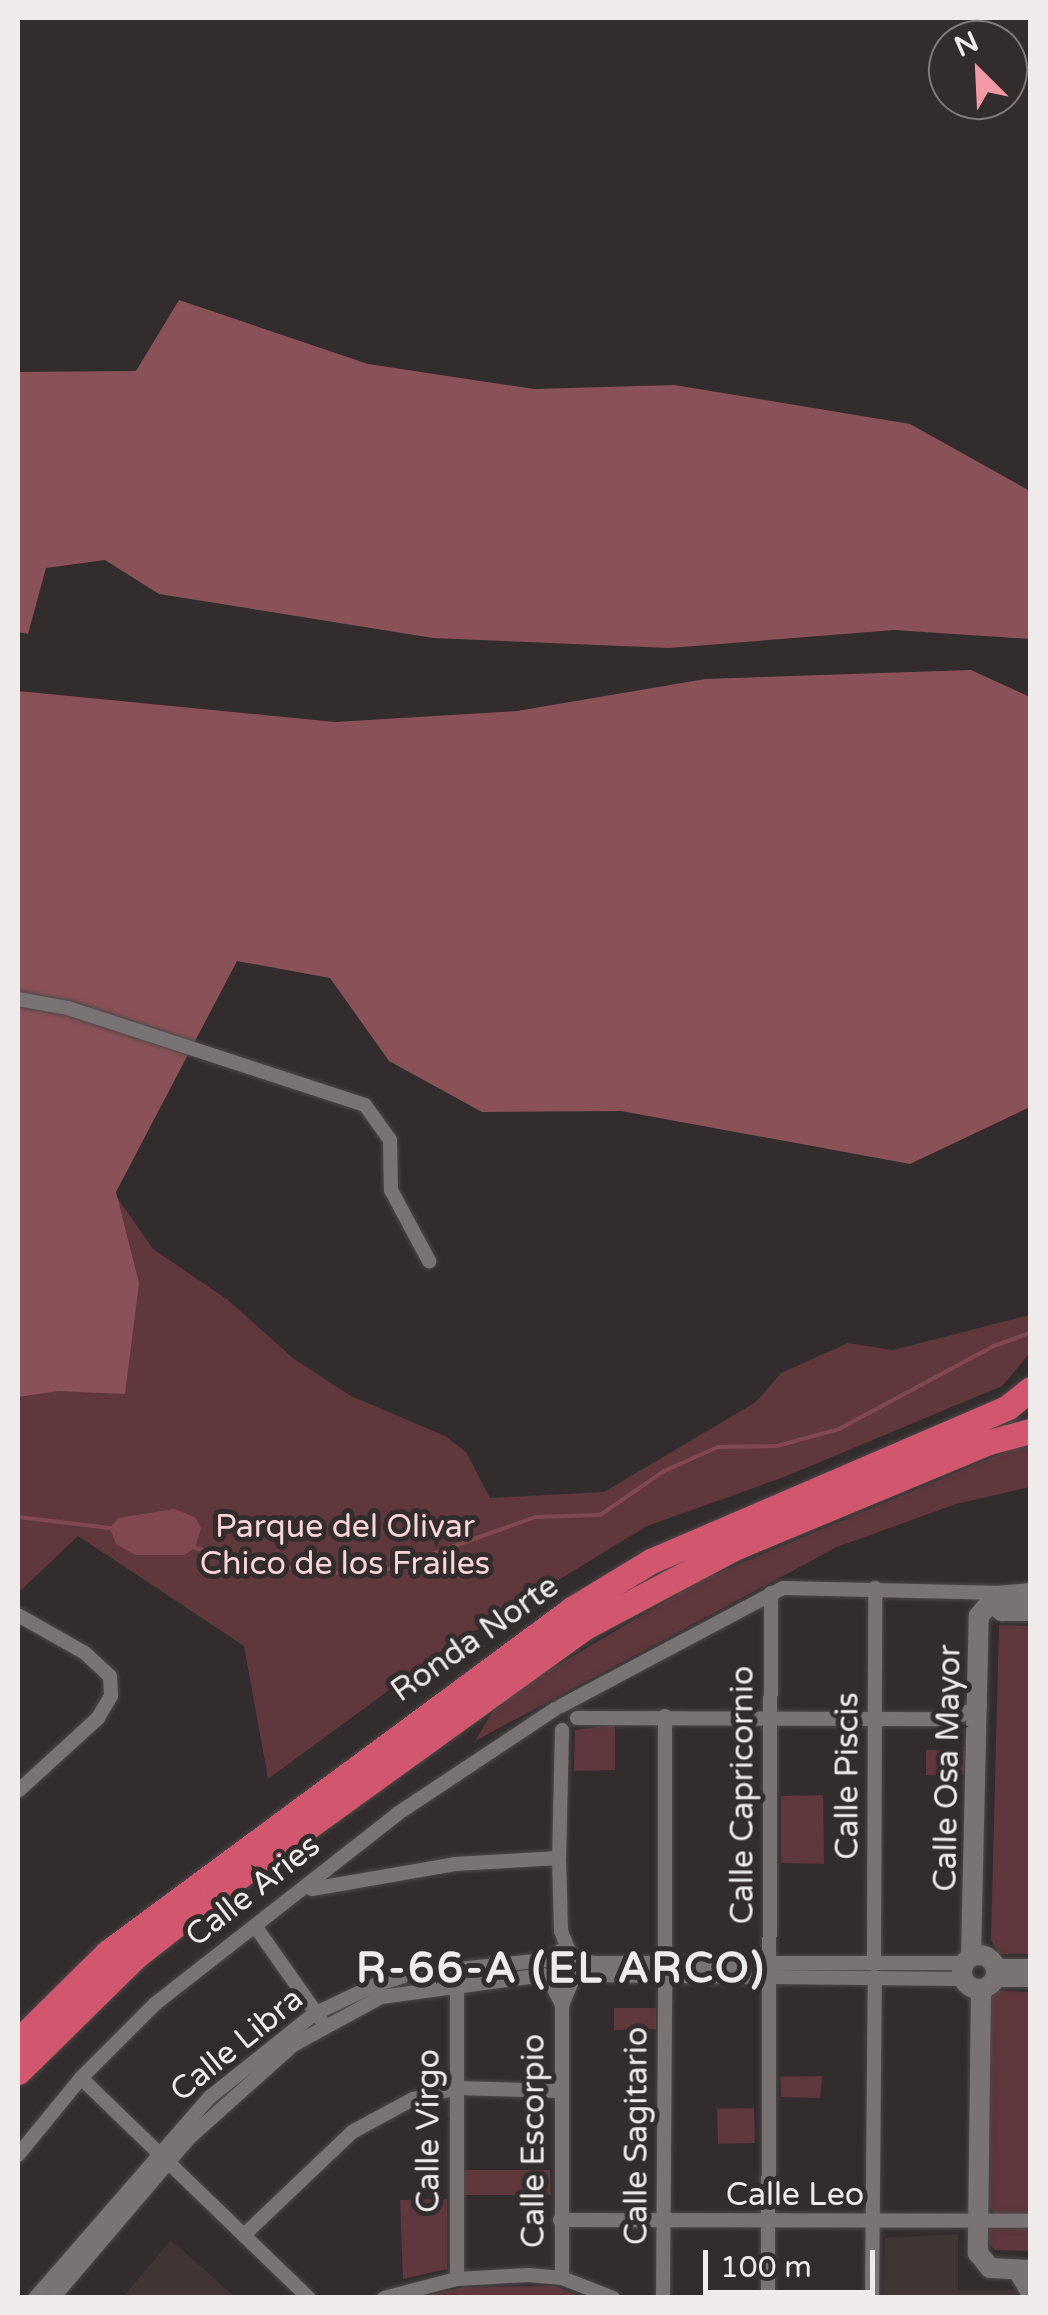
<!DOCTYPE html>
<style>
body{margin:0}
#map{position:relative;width:1048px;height:2315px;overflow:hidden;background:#322c2d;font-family:"Varela Round",sans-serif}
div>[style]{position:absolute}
.built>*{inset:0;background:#413435}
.green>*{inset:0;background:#5f373d}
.forest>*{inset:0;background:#8b5159}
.water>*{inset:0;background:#824850}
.stream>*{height:4px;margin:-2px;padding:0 2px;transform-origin:2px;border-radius:2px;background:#824850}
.roads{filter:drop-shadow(0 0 2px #4d4848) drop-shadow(0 0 2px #4d4848)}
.street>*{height:14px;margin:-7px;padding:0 7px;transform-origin:7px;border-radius:7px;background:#7a7374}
.secondary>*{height:20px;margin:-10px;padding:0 10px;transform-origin:10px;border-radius:10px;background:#7a7374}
.secondary>.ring{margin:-10px;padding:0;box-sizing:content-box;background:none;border:20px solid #7a7374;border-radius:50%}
.highway>*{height:25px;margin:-12.5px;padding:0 12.5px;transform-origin:12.5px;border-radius:12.5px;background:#d2576e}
span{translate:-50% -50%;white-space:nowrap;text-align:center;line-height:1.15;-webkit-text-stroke:10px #322c2d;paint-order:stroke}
.park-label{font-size:32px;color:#fcd5d9}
.street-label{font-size:32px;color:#efebeb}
.district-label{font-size:42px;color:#efebeb;font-weight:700;letter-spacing:2.5px}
.frame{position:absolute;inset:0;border:20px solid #efebeb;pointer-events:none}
.north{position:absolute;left:928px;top:20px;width:100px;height:100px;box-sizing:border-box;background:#322c2d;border:2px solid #7e7879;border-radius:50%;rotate:336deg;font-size:28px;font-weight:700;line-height:40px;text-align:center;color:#efebeb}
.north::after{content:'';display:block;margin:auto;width:35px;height:45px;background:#f49aa6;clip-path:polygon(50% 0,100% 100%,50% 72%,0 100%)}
.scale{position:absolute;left:703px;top:2250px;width:172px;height:45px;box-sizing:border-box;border:5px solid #efebeb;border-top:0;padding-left:12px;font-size:30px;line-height:35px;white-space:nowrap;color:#efebeb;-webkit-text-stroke:8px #322c2d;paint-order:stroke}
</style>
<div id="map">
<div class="built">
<i style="clip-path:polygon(958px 2234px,958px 2290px,1019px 2290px,1019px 2297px,883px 2298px,885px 2238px)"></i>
<i style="clip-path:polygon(171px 2240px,235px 2297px,123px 2297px)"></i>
</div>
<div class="green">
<i style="clip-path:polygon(18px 1138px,102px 1176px,153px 1249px,228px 1300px,294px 1359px,351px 1396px,445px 1436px,466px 1452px,490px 1498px,604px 1492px,756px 1402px,781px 1373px,848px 1343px,893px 1350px,1030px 1315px,1030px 1353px,1002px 1386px,784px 1477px,647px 1526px,445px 1649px,268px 1779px,244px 1646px,78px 1536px,18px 1593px)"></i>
<i style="clip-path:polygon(1030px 1447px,1030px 1487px,956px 1504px,837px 1547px,475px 1741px,493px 1711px,538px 1677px,701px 1580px,1012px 1449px)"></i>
<i style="clip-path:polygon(999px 1625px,1030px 1626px,1030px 1954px,999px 1954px,991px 1940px)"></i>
<i style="clip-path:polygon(615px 1725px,615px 1770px,574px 1771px,575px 1730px)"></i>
<i style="clip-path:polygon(926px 1750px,969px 1751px,969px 1775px,926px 1775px)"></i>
<i style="clip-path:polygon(823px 1795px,824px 1864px,781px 1863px,781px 1796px)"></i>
<i style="clip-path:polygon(999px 1991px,1030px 1992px,1030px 2215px,999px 2215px,988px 2208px,988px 2000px)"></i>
<i style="clip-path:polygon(614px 2008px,656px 2008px,656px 2029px,614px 2030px)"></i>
<i style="clip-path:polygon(822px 2076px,820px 2098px,781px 2097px,780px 2077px)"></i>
<i style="clip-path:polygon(754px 2108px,755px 2143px,718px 2144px,717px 2109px)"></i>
<i style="clip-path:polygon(463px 2170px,550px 2170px,551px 2195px,463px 2195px)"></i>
<i style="clip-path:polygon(447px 2199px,447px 2269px,403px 2279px,400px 2200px)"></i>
<i style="clip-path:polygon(990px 2226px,1030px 2226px,1030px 2251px,995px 2250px,988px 2243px)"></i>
<i style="clip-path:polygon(555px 2286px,582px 2297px,421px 2297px,463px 2287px)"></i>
</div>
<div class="forest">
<i style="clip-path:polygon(179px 300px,368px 364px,534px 389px,674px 385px,910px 424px,1030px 491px,1030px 639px,894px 630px,669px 648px,433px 638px,159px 594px,105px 560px,46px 568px,28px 634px,18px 632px,18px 372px,136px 371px)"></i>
<i style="clip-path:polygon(971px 670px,1030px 697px,1030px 1107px,910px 1164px,621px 1111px,482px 1112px,389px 1061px,330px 978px,237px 961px,116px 1192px,139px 1283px,125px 1394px,58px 1391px,18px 1397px,18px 691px,335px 722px,517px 711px,705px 679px)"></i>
</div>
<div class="water">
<i style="clip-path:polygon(174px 1509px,195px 1517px,201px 1528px,195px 1548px,184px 1555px,135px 1555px,116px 1544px,110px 1528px,118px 1518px)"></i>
</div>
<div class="stream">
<i style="left:18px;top:1517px;width:93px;rotate:6.8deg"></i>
<i style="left:195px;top:1548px;width:78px;rotate:13.3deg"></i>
<i style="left:271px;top:1566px;width:79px;rotate:5.8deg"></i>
<i style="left:350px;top:1574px;width:40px;rotate:-7.1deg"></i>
<i style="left:390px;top:1569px;width:154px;rotate:-19.7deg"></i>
<i style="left:535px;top:1517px;width:65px;rotate:-1.8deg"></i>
<i style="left:600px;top:1515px;width:78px;rotate:-34.5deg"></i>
<i style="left:664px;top:1471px;width:59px;rotate:-24deg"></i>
<i style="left:718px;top:1447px;width:59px;rotate:-1deg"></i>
<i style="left:777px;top:1446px;width:64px;rotate:-15.3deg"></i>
<i style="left:839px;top:1429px;width:176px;rotate:-28.2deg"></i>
<i style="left:994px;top:1346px;width:38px;rotate:-20deg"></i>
</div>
<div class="roads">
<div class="street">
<i style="left:18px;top:999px;width:51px;rotate:10.2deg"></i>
<i style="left:68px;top:1008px;width:312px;rotate:18.1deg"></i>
<i style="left:365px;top:1105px;width:43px;rotate:54.5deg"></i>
<i style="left:390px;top:1140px;width:50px;rotate:88.9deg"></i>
<i style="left:391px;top:1190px;width:81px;rotate:61.8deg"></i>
<i style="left:18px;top:1615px;width:77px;rotate:29.6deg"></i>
<i style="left:85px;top:1653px;width:34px;rotate:43deg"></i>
<i style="left:110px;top:1676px;width:20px;rotate:87deg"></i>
<i style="left:111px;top:1696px;width:26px;rotate:121deg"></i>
<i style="left:98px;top:1718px;width:108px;rotate:137.6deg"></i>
<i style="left:561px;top:1706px;width:251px;rotate:-28deg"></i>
<i style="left:783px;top:1588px;width:222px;rotate:1.3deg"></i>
<i style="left:665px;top:1716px;width:246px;rotate:90deg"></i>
<i style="left:577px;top:1718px;width:376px;rotate:0.2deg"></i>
<i style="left:953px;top:1719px;width:30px;rotate:-26deg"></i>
<i style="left:562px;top:1730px;width:128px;rotate:91.3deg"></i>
<i style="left:559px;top:1858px;width:73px;rotate:88.4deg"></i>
<i style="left:561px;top:1931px;width:24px;rotate:68deg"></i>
<i style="left:312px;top:1889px;width:145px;rotate:-9.9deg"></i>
<i style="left:455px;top:1864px;width:104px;rotate:-3.3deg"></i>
<i style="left:255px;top:1926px;width:115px;rotate:54.9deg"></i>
<i style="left:874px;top:1964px;width:376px;rotate:-89.8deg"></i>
<i style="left:996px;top:1966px;width:34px"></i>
<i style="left:578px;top:1975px;width:385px;rotate:0.6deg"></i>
<i style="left:995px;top:1980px;width:35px"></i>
<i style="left:457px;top:1983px;width:296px;rotate:90deg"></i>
<i style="left:551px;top:1983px;width:25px;rotate:63deg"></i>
<i style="left:81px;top:2078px;width:317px;rotate:44deg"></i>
<i style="left:18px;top:2155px;width:99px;rotate:-50.7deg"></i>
<i style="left:81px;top:2078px;width:105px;rotate:-45deg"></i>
<i style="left:155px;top:2004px;width:308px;rotate:-38.1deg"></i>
<i style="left:397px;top:1814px;width:190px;rotate:-33.6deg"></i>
<i style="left:560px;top:2220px;width:470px;rotate:0.1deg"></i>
<i style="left:244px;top:2235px;width:149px;rotate:-43.6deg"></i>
<i style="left:352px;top:2132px;width:69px;rotate:-28.4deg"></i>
<i style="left:413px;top:2099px;width:44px;rotate:-14.3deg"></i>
<i style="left:456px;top:2088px;width:106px;rotate:1.6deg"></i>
<i style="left:1015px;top:2271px;width:30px;rotate:60deg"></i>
<i style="left:562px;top:2278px;width:273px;rotate:-90deg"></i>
<i style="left:562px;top:2005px;width:25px;rotate:-67deg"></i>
<i style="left:35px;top:2298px;width:267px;rotate:-49deg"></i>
<i style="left:210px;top:2097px;width:133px;rotate:-38.6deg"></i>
<i style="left:314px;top:2014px;width:68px;rotate:-25.4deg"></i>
<i style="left:375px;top:1985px;width:38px;rotate:-17deg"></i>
<i style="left:411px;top:1974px;width:134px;rotate:-6deg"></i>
<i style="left:544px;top:1960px;width:18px;rotate:-29deg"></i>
<i style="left:560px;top:1951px;width:35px;rotate:20deg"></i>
<i style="left:593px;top:1963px;width:371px"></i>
<i style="left:53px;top:2298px;width:210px;rotate:-49.6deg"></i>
<i style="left:189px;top:2138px;width:140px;rotate:-41.8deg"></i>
<i style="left:293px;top:2045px;width:100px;rotate:-28.6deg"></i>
<i style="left:381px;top:1997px;width:164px;rotate:-7.7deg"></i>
<i style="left:384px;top:2298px;width:75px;rotate:-14.6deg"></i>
<i style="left:457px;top:2279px;width:71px;rotate:-3.2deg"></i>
<i style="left:528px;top:2275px;width:34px;rotate:5deg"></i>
<i style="left:562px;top:2278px;width:55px;rotate:21.4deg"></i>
<i style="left:663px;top:2298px;width:324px;rotate:-89.6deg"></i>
<i style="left:768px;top:2298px;width:705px;rotate:-89.76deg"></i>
<i style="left:872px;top:2298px;width:321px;rotate:-89.5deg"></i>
</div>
<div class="secondary">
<i style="left:990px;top:1601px;width:16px;rotate:40deg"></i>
<i style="left:1002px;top:1611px;width:28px"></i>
<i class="ring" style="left:962px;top:1955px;width:14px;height:14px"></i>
<i style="left:971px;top:1956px;width:340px;rotate:-88.7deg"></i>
<i style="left:979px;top:1616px;width:26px;rotate:-50deg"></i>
<i style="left:996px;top:1596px;width:34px;rotate:-5deg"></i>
<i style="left:981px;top:1990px;width:263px;rotate:90.7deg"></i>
<i style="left:978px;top:2253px;width:19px;rotate:51deg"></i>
<i style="left:990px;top:2268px;width:40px;rotate:2.9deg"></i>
</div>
<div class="highway">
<i style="left:18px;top:2041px;width:127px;rotate:-44.7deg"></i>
<i style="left:108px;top:1952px;width:577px;rotate:-36.47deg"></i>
<i style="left:572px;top:1609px;width:92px;rotate:-31.3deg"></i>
<i style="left:651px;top:1561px;width:389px;rotate:-23.3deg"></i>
<i style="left:1008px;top:1407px;width:28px;rotate:-39deg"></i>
<i style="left:18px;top:2072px;width:164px;rotate:-44.5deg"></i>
<i style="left:135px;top:1957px;width:102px;rotate:-38.2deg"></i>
<i style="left:215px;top:1894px;width:456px;rotate:-35.8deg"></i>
<i style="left:585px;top:1627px;width:169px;rotate:-27.9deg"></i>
<i style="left:734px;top:1548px;width:276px;rotate:-22.6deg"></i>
<i style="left:989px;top:1442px;width:42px;rotate:-15deg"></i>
</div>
</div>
<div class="park-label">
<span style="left:345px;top:1546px">Parque del Olivar<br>Chico de los Frailes</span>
</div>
<div class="street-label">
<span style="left:475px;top:1639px;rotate:-35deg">Ronda Norte</span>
<span style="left:948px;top:1768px;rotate:-89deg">Calle Osa Mayor</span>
<span style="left:848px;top:1776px;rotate:-90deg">Calle Piscis</span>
<span style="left:743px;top:1795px;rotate:-90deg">Calle Capricornio</span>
<span style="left:253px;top:1891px;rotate:-38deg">Calle Aries</span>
<span style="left:237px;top:2045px;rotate:-39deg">Calle Libra</span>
<span style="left:429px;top:2131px;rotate:-90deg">Calle Virgo</span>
<span style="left:637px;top:2136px;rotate:-90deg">Calle Sagitario</span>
<span style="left:534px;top:2141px;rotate:-90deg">Calle Escorpio</span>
<span style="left:795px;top:2195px">Calle Leo</span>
</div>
<div class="district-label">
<span style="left:561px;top:1969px">R-66-A (EL ARCO)</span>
</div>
<div class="frame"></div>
<div class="north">N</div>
<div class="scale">100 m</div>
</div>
